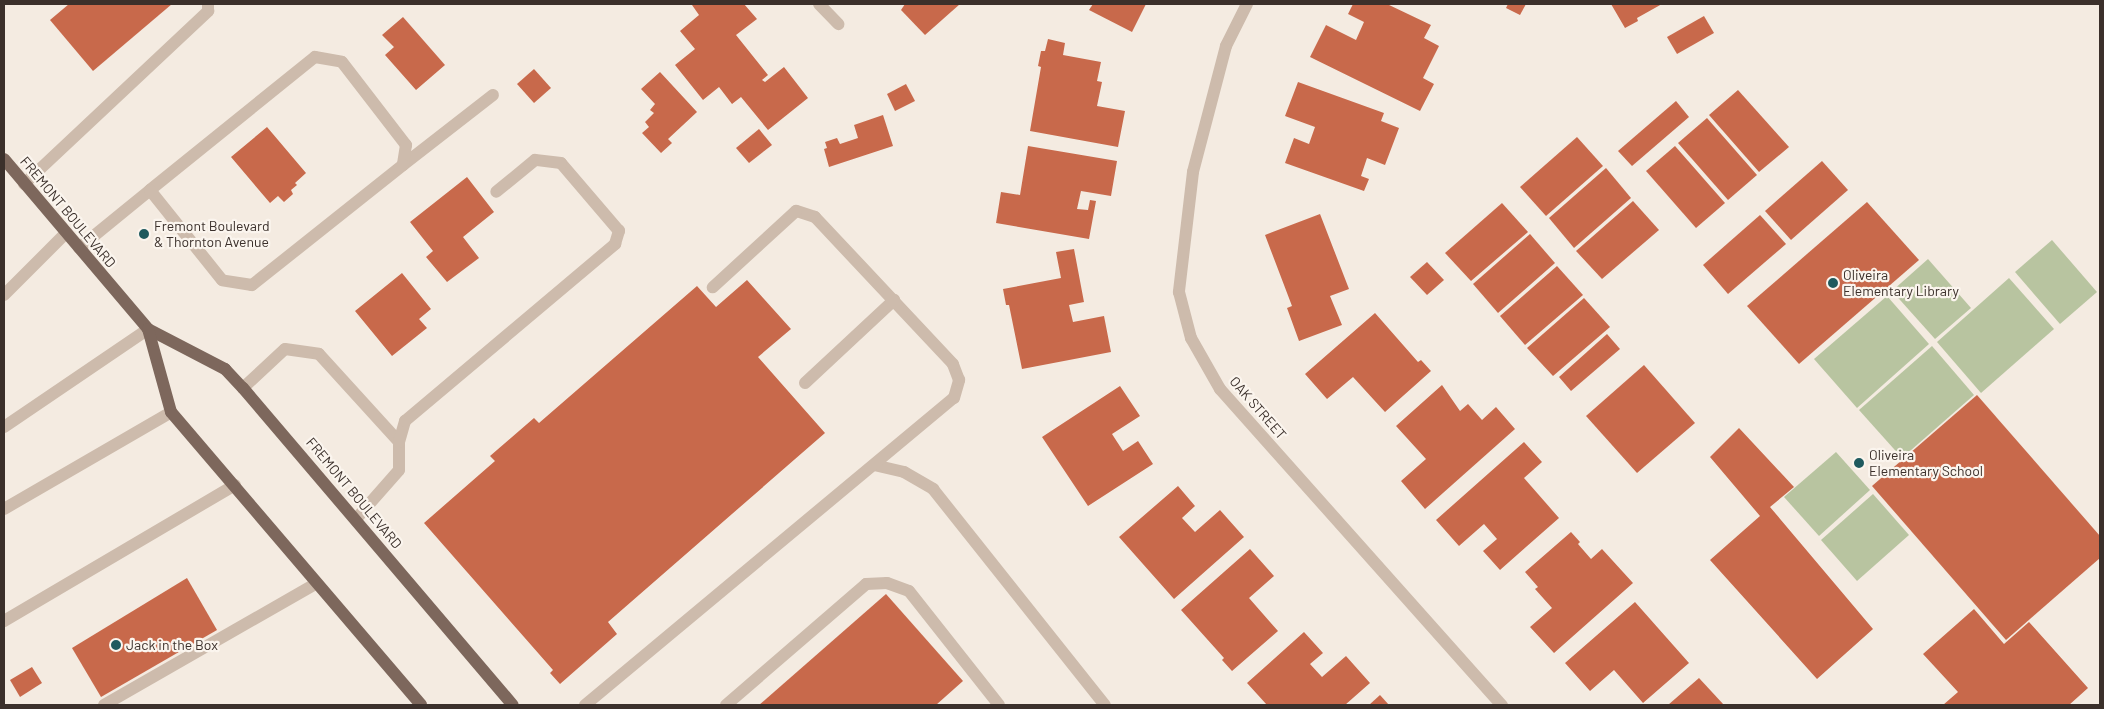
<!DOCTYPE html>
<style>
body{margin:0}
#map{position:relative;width:2104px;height:709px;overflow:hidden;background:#f4ebe1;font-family:Barlow,sans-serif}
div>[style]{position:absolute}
.green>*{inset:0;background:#b8c4a0}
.building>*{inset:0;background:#c8694b}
.service>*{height:12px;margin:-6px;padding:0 6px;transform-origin:6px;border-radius:6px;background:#cdbbac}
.minor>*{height:12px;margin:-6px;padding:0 6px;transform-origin:6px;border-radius:6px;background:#cdbbac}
.primary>*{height:12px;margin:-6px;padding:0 6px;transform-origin:6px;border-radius:6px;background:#7d675c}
.dots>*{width:14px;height:14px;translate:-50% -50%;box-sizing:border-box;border:2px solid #fbf5ee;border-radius:50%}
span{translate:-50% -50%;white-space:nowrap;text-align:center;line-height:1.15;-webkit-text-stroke:4.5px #fbf5ee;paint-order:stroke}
.street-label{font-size:14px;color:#3b302b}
.poi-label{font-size:14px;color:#3b302b}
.left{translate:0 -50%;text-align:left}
.frame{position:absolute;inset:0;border:5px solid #3b302b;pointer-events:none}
</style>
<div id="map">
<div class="green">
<i style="clip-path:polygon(2052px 240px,2097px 292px,2060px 324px,2015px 272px)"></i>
<i style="clip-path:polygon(1928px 259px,1971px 308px,1935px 339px,1892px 291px)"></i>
<i style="clip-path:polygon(2009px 278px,2054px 329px,1981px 393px,1937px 342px)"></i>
<i style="clip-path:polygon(1887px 296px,1929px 344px,1857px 408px,1814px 359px)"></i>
<i style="clip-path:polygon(1932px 346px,1974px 395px,1902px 458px,1859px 410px)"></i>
<i style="clip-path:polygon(1836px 452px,1870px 490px,1819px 536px,1784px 497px)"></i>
<i style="clip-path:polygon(1873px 494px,1909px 535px,1857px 581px,1821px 540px)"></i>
</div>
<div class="building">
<i style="clip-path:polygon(69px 4px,172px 4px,93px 71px,50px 20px)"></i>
<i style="clip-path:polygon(693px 4px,744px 4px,757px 19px,736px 35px,768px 75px,762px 80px,765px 82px,784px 67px,808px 98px,768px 130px,741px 97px,732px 104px,719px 87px,703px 100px,675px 65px,695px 49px,680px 31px,699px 15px,692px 5px)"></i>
<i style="clip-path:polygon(905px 4px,960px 4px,925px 35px,901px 10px)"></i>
<i style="clip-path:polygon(1093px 4px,1146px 4px,1132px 32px,1089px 10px)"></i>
<i style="clip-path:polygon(1353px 4px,1387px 4px,1431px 25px,1424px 38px,1439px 46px,1423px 78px,1434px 84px,1420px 111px,1310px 57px,1326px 25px,1356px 40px,1364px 22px,1348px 14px)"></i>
<i style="clip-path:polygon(1508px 4px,1526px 4px,1520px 15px,1506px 8px)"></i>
<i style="clip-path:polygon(1611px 4px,1662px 4px,1637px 18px,1638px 21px,1625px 28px)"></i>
<i style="clip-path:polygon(1704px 16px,1714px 33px,1677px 54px,1667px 37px)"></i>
<i style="clip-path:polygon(403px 17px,445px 65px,416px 90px,385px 55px,394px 47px,382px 35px)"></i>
<i style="clip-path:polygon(1048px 39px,1065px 43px,1063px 55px,1101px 62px,1097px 81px,1102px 82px,1097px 106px,1125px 111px,1118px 147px,1030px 131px,1041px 67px,1038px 66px,1041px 51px,1045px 51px)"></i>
<i style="clip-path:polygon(534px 69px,551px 88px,534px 103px,517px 84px)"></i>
<i style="clip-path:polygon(660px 72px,697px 112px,668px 139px,672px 143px,661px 153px,642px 133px,649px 127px,645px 122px,654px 113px,650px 110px,655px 104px,641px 89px)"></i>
<i style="clip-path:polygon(1298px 82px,1384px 113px,1381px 121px,1399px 128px,1385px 165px,1367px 158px,1361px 176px,1369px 179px,1364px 191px,1285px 163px,1294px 138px,1309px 144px,1315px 127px,1285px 116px)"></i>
<i style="clip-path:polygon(906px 84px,915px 101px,895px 111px,887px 94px)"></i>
<i style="clip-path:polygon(1738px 90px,1789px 147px,1759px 172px,1709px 115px)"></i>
<i style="clip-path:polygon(1676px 101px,1689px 117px,1632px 166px,1618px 151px)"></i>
<i style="clip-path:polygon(883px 115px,893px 146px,829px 167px,824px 149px,827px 148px,825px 142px,837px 138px,840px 144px,858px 138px,854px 125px)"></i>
<i style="clip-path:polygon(1707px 118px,1757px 175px,1728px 200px,1678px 143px)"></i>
<i style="clip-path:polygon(267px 127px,306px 173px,295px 183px,297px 185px,291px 190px,293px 194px,284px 202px,278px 196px,270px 203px,231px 157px)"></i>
<i style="clip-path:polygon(759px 129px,772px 145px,749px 163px,736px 148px)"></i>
<i style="clip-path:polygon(1577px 137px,1603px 166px,1546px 216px,1520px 187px)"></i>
<i style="clip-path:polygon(1028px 146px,1117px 161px,1111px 196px,1081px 191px,1077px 209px,1088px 210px,1090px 200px,1096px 201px,1089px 239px,996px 223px,1001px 192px,1020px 195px)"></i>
<i style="clip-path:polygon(1675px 146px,1725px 203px,1696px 228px,1646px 171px)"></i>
<i style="clip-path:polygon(1822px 161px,1848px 190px,1791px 240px,1765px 211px)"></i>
<i style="clip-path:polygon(1606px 168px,1631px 198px,1574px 248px,1549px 218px)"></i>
<i style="clip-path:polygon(467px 177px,494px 212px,463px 237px,479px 258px,447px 282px,426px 257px,433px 251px,410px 222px)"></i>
<i style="clip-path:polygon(1633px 201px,1659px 230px,1602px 279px,1576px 251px)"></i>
<i style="clip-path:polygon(1867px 202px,1919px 260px,1799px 364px,1747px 306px)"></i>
<i style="clip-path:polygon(1502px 203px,1528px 232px,1471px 281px,1445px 253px)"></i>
<i style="clip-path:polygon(1320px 214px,1349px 289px,1330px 296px,1342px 325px,1299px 341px,1287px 308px,1292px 306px,1265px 235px)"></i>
<i style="clip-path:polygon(1760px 215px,1786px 244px,1728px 294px,1703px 265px)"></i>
<i style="clip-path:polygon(1530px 234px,1555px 263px,1498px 313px,1473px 284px)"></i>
<i style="clip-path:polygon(1074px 249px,1084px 302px,1069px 305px,1073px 322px,1104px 316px,1111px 352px,1022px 369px,1009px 305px,1006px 305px,1003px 289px,1061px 278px,1056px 252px)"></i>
<i style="clip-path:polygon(1427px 262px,1444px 280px,1427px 295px,1410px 277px)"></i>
<i style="clip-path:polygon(1557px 266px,1583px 295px,1525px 345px,1500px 316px)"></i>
<i style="clip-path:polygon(402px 273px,431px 309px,419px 319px,427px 328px,392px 356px,355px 311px)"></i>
<i style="clip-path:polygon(747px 280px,791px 329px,758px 357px,825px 433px,608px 622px,617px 634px,560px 684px,550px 673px,553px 670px,424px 523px,495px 461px,490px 456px,534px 418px,539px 423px,697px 286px,716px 307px)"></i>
<i style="clip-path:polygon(1584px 298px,1610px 327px,1553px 376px,1527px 348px)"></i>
<i style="clip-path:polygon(1375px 313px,1418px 362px,1421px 360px,1431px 371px,1385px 412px,1353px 377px,1327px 399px,1305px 374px)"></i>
<i style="clip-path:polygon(1607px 334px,1620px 349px,1571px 391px,1559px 377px)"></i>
<i style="clip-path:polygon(1644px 365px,1695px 423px,1637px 473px,1586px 416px)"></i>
<i style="clip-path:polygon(1442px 385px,1460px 411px,1468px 404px,1482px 420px,1496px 407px,1515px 429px,1425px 509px,1401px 481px,1426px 459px,1396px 426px)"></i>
<i style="clip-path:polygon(1120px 386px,1140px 416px,1112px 434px,1123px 451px,1138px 441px,1153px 464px,1088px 506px,1042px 437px)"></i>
<i style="clip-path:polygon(1977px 395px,2100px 536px,2100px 558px,2006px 640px,1872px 486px)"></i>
<i style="clip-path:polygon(1739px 428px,1794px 487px,1770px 507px,1873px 629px,1817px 679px,1710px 560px,1760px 516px,1710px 457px)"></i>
<i style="clip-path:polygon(1524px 442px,1542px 462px,1524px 478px,1559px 518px,1500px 570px,1483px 551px,1497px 539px,1484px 524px,1459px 546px,1436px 520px)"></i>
<i style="clip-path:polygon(1178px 486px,1195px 506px,1182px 518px,1195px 532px,1220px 510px,1244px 537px,1174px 599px,1119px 537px)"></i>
<i style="clip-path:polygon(1571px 532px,1580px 542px,1578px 544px,1591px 559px,1602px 549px,1633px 583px,1554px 653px,1530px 627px,1552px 608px,1535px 589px,1538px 587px,1525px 572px)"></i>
<i style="clip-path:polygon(1250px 549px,1274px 576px,1249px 598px,1278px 631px,1232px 671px,1222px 660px,1224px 658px,1181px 610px)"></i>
<i style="clip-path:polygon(187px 578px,217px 630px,101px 697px,72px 648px)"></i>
<i style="clip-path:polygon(886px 594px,963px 681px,936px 705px,759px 705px)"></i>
<i style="clip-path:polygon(1635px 602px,1689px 663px,1643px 703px,1614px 670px,1590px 691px,1565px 663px)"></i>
<i style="clip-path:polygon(1974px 609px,2004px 644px,2029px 622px,2088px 688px,2069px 705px,1943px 705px,1958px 692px,1923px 654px)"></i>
<i style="clip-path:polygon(1304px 632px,1323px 653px,1310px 664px,1322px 677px,1346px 656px,1370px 683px,1345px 705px,1267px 705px,1247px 683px)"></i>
<i style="clip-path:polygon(32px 667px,42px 683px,20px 697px,10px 680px)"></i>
<i style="clip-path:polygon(1699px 678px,1724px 705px,1668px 705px)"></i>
<i style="clip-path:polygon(1380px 695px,1389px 705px,1369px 705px)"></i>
</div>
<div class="service">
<i style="left:403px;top:165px;width:114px;rotate:-37.9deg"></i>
<i style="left:24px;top:184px;width:253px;rotate:-43.2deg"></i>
<i style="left:208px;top:11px;width:7px;rotate:-90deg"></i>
<i style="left:79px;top:248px;width:92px;rotate:-39.2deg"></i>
<i style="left:150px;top:190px;width:212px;rotate:-38.9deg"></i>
<i style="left:315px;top:57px;width:27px;rotate:10deg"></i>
<i style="left:342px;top:62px;width:105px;rotate:52.4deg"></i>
<i style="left:406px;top:145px;width:20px;rotate:99deg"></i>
<i style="left:403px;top:165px;width:193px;rotate:141.5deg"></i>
<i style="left:252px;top:285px;width:30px;rotate:-171deg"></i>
<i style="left:222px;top:280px;width:115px;rotate:-128.7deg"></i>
<i style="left:4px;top:295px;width:88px;rotate:-45deg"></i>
<i style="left:805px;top:383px;width:122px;rotate:-43deg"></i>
<i style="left:243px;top:388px;width:57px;rotate:-42.9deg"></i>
<i style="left:285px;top:349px;width:34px;rotate:8deg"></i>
<i style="left:319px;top:354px;width:119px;rotate:47.7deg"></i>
<i style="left:4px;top:427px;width:174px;rotate:-34.2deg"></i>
<i style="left:874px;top:465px;width:31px;rotate:13deg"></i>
<i style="left:904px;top:472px;width:34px;rotate:30deg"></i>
<i style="left:933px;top:489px;width:276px;rotate:51.5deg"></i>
<i style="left:4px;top:509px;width:193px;rotate:-30.1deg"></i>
<i style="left:356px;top:519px;width:65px;rotate:-48.7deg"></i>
<i style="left:399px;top:470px;width:28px;rotate:-90deg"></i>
<i style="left:399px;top:442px;width:22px;rotate:-74deg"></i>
<i style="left:405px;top:421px;width:275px;rotate:-40.1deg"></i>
<i style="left:615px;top:244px;width:14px;rotate:-73deg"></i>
<i style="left:619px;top:231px;width:89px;rotate:-130.5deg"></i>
<i style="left:561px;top:163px;width:26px;rotate:-173deg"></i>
<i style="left:535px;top:160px;width:50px;rotate:140.6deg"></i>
<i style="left:4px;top:621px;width:268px;rotate:-30.5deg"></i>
<i style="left:104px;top:705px;width:243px;rotate:-29.8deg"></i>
<i style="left:585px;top:705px;width:480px;rotate:-39.8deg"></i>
<i style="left:954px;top:398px;width:19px;rotate:-74deg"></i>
<i style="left:959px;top:380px;width:17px;rotate:-111deg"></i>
<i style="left:953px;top:364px;width:202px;rotate:-133.2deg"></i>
<i style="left:815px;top:217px;width:20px;rotate:-162deg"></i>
<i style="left:796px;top:211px;width:113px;rotate:137.5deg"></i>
<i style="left:726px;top:705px;width:185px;rotate:-40.8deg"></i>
<i style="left:866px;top:584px;width:21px;rotate:-3deg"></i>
<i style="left:887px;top:583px;width:23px;rotate:20deg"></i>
<i style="left:909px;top:591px;width:145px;rotate:51.7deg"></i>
</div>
<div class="minor">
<i style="left:819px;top:4px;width:28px;rotate:46deg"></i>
<i style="left:1247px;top:4px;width:47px;rotate:116.6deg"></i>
<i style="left:1226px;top:46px;width:130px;rotate:104.7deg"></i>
<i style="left:1193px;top:172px;width:121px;rotate:96.7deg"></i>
<i style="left:1179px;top:292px;width:48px;rotate:75.4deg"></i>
<i style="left:1191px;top:338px;width:59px;rotate:60.4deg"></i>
<i style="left:1220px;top:389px;width:424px;rotate:48.3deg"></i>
</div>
<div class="primary">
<i style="left:4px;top:159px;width:223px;rotate:49.7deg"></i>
<i style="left:148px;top:329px;width:87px;rotate:27.5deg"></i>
<i style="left:225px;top:369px;width:26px;rotate:47deg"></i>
<i style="left:243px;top:388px;width:416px;rotate:49.6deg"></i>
<i style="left:148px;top:329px;width:86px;rotate:74.5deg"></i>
<i style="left:171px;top:412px;width:385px;rotate:49.5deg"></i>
</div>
<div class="dots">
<i style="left:144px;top:234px;background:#1f5a5e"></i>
<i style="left:1833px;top:283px;background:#1f5a5e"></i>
<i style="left:1859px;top:463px;background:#1f5a5e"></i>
<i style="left:116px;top:645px;background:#1f5a5e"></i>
</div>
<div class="street-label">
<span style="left:68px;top:212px;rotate:50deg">FREMONT BOULEVARD</span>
<span style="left:1258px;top:408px;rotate:49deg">OAK STREET</span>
<span style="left:354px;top:493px;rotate:50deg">FREMONT BOULEVARD</span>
</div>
<div class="poi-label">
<span class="left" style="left:154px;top:234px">Fremont Boulevard<br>&amp; Thornton Avenue</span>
<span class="left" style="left:1843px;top:283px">Oliveira<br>Elementary Library</span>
<span class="left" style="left:1869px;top:463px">Oliveira<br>Elementary School</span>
<span class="left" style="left:126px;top:645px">Jack in the Box</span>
</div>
<div class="frame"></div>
</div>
